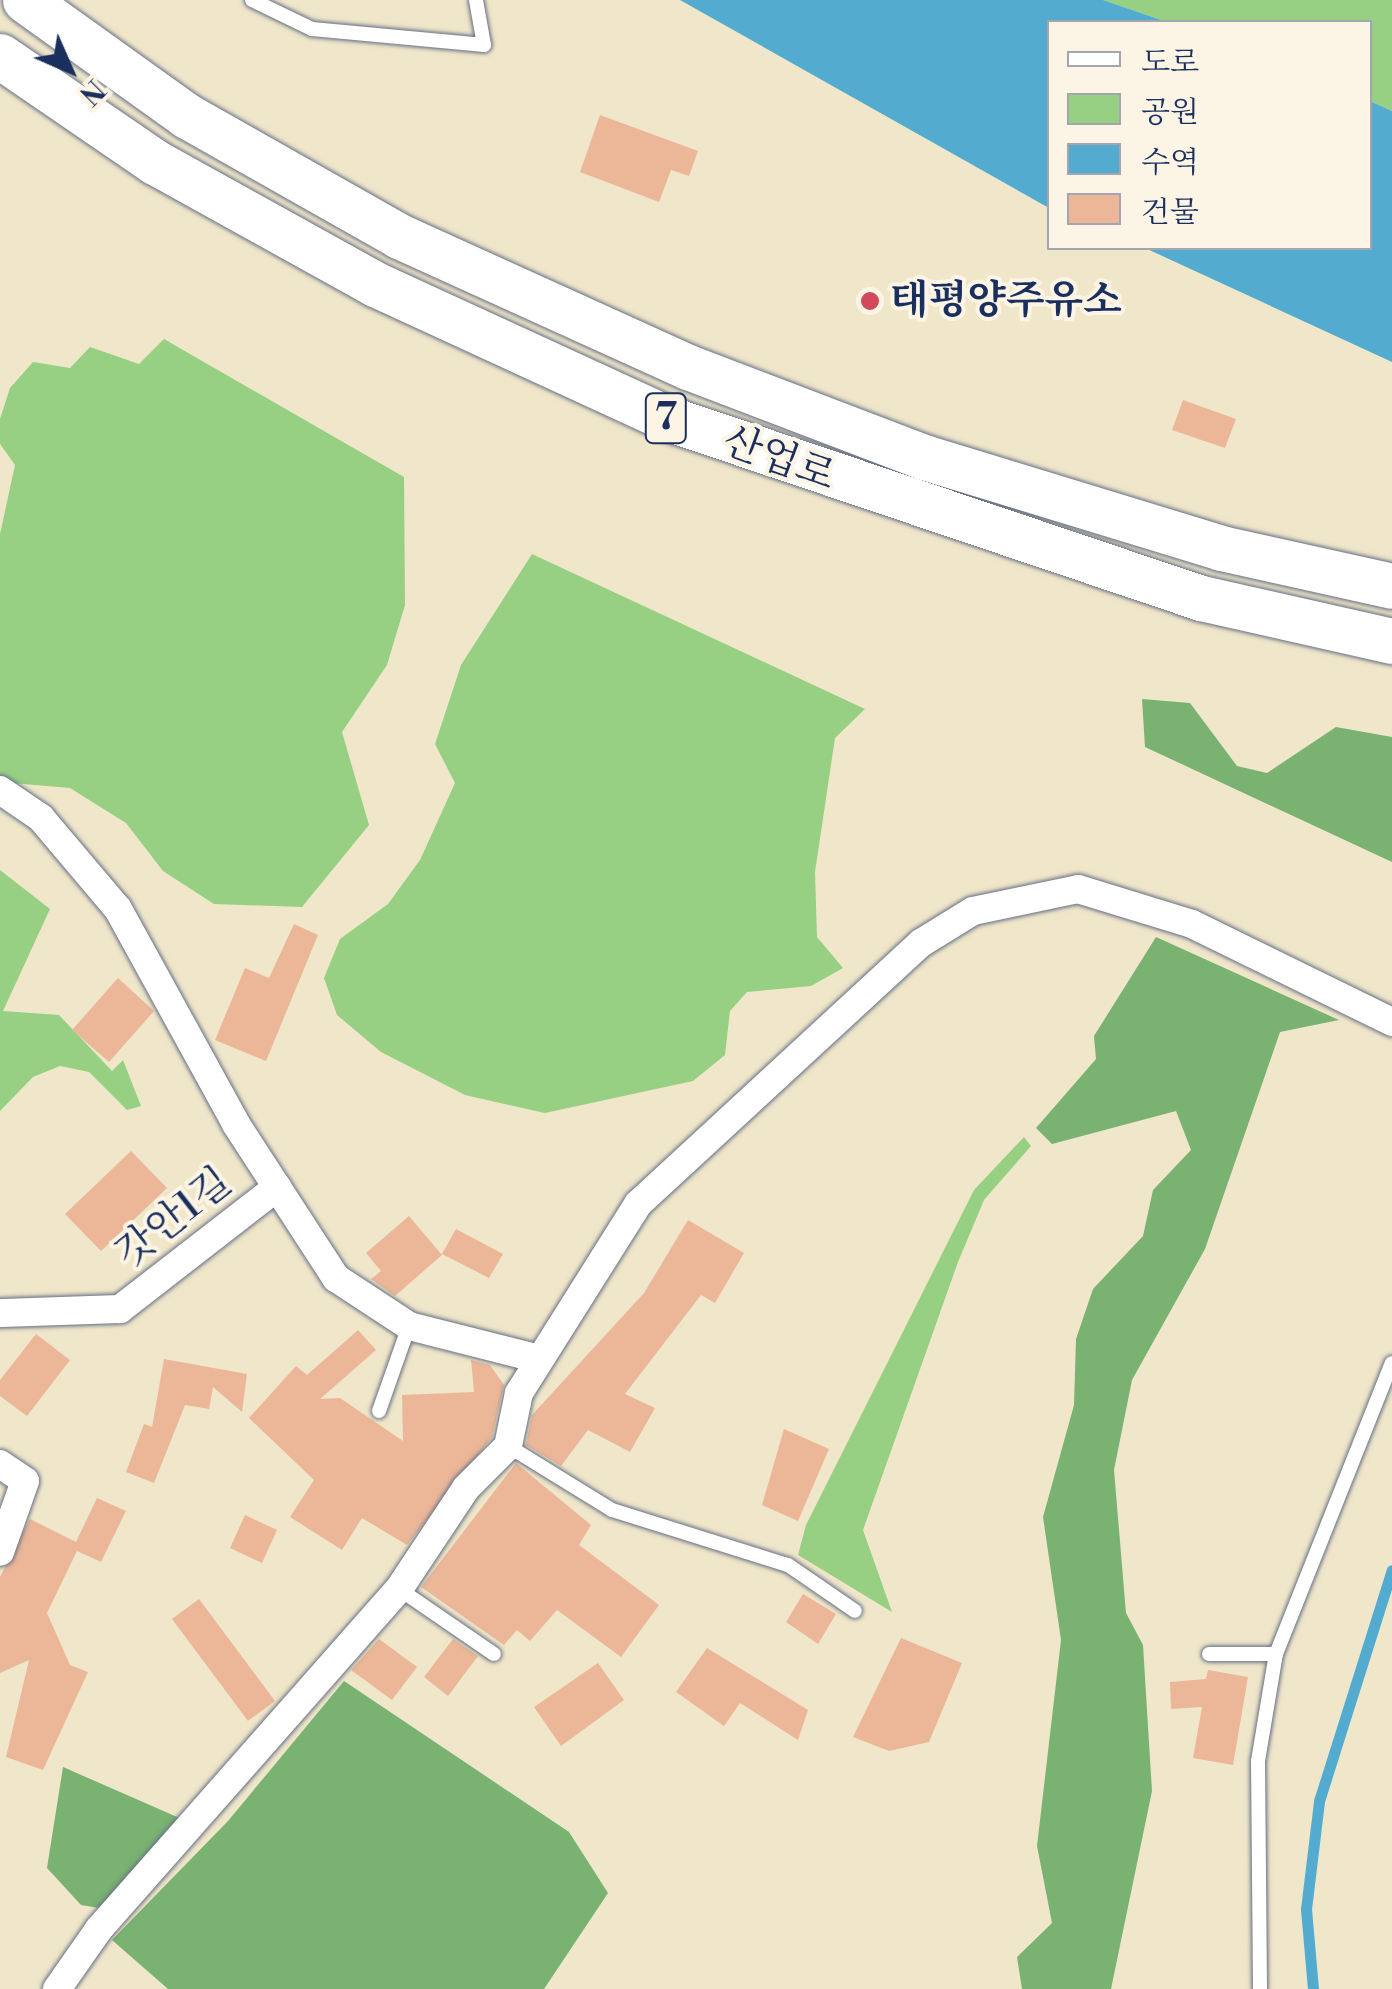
<!DOCTYPE html>
<meta charset="utf-8">
<style>
body{margin:0}
#map{position:relative;width:1392px;height:1989px;overflow:hidden;background:#f0e7ca;font-family:"Libre Bodoni","Noto Serif KR",serif}
div>[style]{position:absolute}
.green>*{inset:0;background:#97d083}
.forest>*{inset:0;background:#79b271}
.water>*{inset:0;background:#53acd0}
.stream>*{height:11px;margin:-5.5px;padding:0 5.5px;transform-origin:5.5px;border-radius:5.5px;background:#53acd0}
.building>*{inset:0;background:#ebb798}
.roads{filter:drop-shadow(0 0 2px #666f84) drop-shadow(0 0 2px #666f84)}
.service>*{height:14px;margin:-7px;padding:0 7px;transform-origin:7px;border-radius:7px;background:#fff}
.minor>*{height:28px;margin:-14px;padding:0 14px;transform-origin:14px;border-radius:14px;background:#fff}
.primary>*{height:45px;margin:-22.5px;padding:0 22.5px;transform-origin:22.5px;border-radius:22.5px;background:#fff}
.dots>*{width:28px;height:28px;translate:-50% -50%;box-sizing:border-box;border:5px solid #fcf5e5;border-radius:50%}
span{translate:-50% -50%;white-space:nowrap;text-align:center;line-height:1.15;-webkit-text-stroke:8px #fcf5e5;paint-order:stroke}
.shield-label span{padding:2px 8px;background:#fcf5e5;border:2px solid;border-radius:8px;-webkit-text-stroke-width:0}
.shield-label{font-size:38px;color:#1b2f5e;font-weight:700}
.poi-label{font-size:40px;color:#1b2f5e;font-weight:700}
.left{translate:0 -50%;text-align:left}
.street-label{font-size:40px;color:#1b2f5e}
.legend{position:absolute;left:1047px;top:20px;width:325px;height:230px;box-sizing:border-box;background:#fcf5e5;border:2px solid #a2a6af;margin:0;padding:12px 18px;list-style:none;font-size:30px;color:#1b2f5e}
.legend li{display:flex;align-items:center;gap:20px;height:50px}
.legend b{width:50px;border:2px solid #a2a6af}
.north{position:absolute;left:20px;top:20px;width:100px;height:100px;-webkit-text-stroke:8px #fcf5e5;paint-order:stroke;rotate:135deg;font-size:28px;font-weight:700;line-height:40px;text-align:center;color:#1b2f5e}
.north::after{content:'';display:block;margin:auto;width:35px;height:45px;background:#1b2f5e;clip-path:polygon(50% 0,100% 100%,50% 72%,0 100%)}
</style>
<div id="map">
<div class="green">
<i style="clip-path:polygon(1103px 0,1392px 0,1392px 111px,1370px 101px,1370px 22px,1167px 22px)"></i>
<i style="clip-path:polygon(164px 339px,404px 477px,405px 605px,387px 665px,342px 732px,369px 825px,302px 907px,214px 904px,163px 871px,126px 823px,70px 788px,0 782px,0 534px,15px 465px,0 444px,0 419px,10px 388px,33px 362px,70px 368px,90px 347px,139px 364px)"></i>
<i style="clip-path:polygon(532px 554px,865px 709px,835px 738px,815px 872px,817px 937px,843px 968px,811px 986px,747px 992px,730px 1011px,725px 1055px,693px 1081px,545px 1113px,465px 1095px,381px 1052px,337px 1015px,324px 978px,340px 939px,388px 904px,420px 860px,455px 783px,435px 744px,461px 665px)"></i>
<i style="clip-path:polygon(0 870px,50px 909px,3px 1011px,59px 1015px,112px 1071px,123px 1060px,141px 1106px,127px 1110px,89px 1072px,60px 1066px,33px 1077px,0 1111px)"></i>
<i style="clip-path:polygon(1024px 1137px,1031px 1146px,984px 1200px,958px 1262px,863px 1530px,892px 1612px,798px 1555px,806px 1525px,974px 1190px)"></i>
</div>
<div class="forest">
<i style="clip-path:polygon(1142px 699px,1190px 703px,1237px 766px,1267px 773px,1336px 727px,1392px 737px,1392px 862px,1145px 747px)"></i>
<i style="clip-path:polygon(1156px 937px,1339px 1020px,1280px 1032px,1205px 1249px,1132px 1380px,1114px 1470px,1126px 1613px,1143px 1645px,1152px 1791px,1111px 1989px,1022px 1989px,1017px 1957px,1052px 1923px,1037px 1846px,1061px 1640px,1043px 1517px,1074px 1405px,1076px 1339px,1093px 1289px,1143px 1236px,1153px 1190px,1191px 1150px,1176px 1111px,1052px 1144px,1036px 1128px,1096px 1059px,1094px 1036px)"></i>
<i style="clip-path:polygon(344px 1681px,569px 1832px,608px 1893px,544px 1989px,168px 1989px,112px 1940px,228px 1821px)"></i>
<i style="clip-path:polygon(63px 1767px,184px 1820px,99px 1908px,81px 1905px,47px 1868px)"></i>
</div>
<div class="water">
<i style="clip-path:polygon(680px 0,1103px 0,1167px 22px,1050px 22px,1049px 208px)"></i>
<i style="clip-path:polygon(1370px 101px,1392px 111px,1392px 362px,1145px 248px,1370px 248px)"></i>
</div>
<div class="stream">
<i style="left:1313px;top:1989px;width:80px;rotate:-95deg"></i>
<i style="left:1306px;top:1909px;width:109px;rotate:-83.1deg"></i>
<i style="left:1319px;top:1801px;width:242px;rotate:-72.5deg"></i>
</div>
<div class="building">
<i style="clip-path:polygon(600px 115px,698px 151px,689px 176px,671px 170px,659px 202px,580px 172px)"></i>
<i style="clip-path:polygon(1183px 400px,1236px 419px,1225px 448px,1172px 430px)"></i>
<i style="clip-path:polygon(294px 924px,318px 935px,266px 1061px,215px 1040px,245px 968px,269px 978px)"></i>
<i style="clip-path:polygon(118px 978px,154px 1011px,109px 1062px,72px 1030px)"></i>
<i style="clip-path:polygon(131px 1151px,167px 1188px,101px 1251px,65px 1214px)"></i>
<i style="clip-path:polygon(409px 1216px,442px 1255px,395px 1296px,371px 1279px,381px 1271px,366px 1253px)"></i>
<i style="clip-path:polygon(688px 1220px,744px 1253px,715px 1303px,701px 1295px,625px 1394px,655px 1408px,630px 1452px,588px 1430px,561px 1466px,526px 1445px,532px 1415px,644px 1293px)"></i>
<i style="clip-path:polygon(456px 1229px,503px 1254px,489px 1278px,442px 1254px)"></i>
<i style="clip-path:polygon(358px 1330px,376px 1350px,320px 1399px,340px 1398px,403px 1441px,402px 1395px,474px 1392px,471px 1360px,490px 1365px,504px 1385px,492px 1437px,407px 1545px,362px 1518px,342px 1550px,290px 1517px,314px 1480px,249px 1418px,296px 1366px,307px 1375px)"></i>
<i style="clip-path:polygon(36px 1334px,70px 1360px,27px 1416px,0 1396px,0 1380px)"></i>
<i style="clip-path:polygon(164px 1359px,247px 1374px,242px 1412px,213px 1387px,209px 1409px,185px 1405px,154px 1483px,126px 1472px,144px 1424px,152px 1427px)"></i>
<i style="clip-path:polygon(784px 1429px,829px 1449px,798px 1521px,762px 1505px)"></i>
<i style="clip-path:polygon(516px 1463px,591px 1525px,579px 1545px,659px 1605px,621px 1657px,557px 1610px,530px 1641px,517px 1630px,504px 1645px,421px 1587px)"></i>
<i style="clip-path:polygon(97px 1498px,126px 1511px,101px 1562px,77px 1551px,47px 1613px,70px 1665px,88px 1672px,43px 1770px,6px 1757px,29px 1660px,0 1673px,0 1577px,30px 1519px,76px 1542px)"></i>
<i style="clip-path:polygon(245px 1515px,277px 1530px,262px 1563px,230px 1548px)"></i>
<i style="clip-path:polygon(803px 1594px,836px 1614px,818px 1644px,786px 1622px)"></i>
<i style="clip-path:polygon(199px 1599px,275px 1701px,248px 1721px,172px 1619px)"></i>
<i style="clip-path:polygon(901px 1638px,962px 1663px,929px 1742px,889px 1751px,853px 1737px)"></i>
<i style="clip-path:polygon(379px 1639px,417px 1667px,392px 1700px,351px 1670px)"></i>
<i style="clip-path:polygon(453px 1639px,478px 1656px,448px 1696px,424px 1677px)"></i>
<i style="clip-path:polygon(707px 1648px,808px 1710px,798px 1740px,740px 1703px,724px 1726px,676px 1692px)"></i>
<i style="clip-path:polygon(598px 1663px,624px 1700px,561px 1746px,534px 1707px)"></i>
<i style="clip-path:polygon(1208px 1670px,1248px 1677px,1233px 1765px,1193px 1758px,1202px 1707px,1171px 1709px,1170px 1682px,1206px 1679px)"></i>
</div>
<div class="roads">
<div class="service">
<i style="left:252px;top:0;width:67px;rotate:25.8deg"></i>
<i style="left:312px;top:29px;width:173px;rotate:5.3deg"></i>
<i style="left:484px;top:45px;width:46px;rotate:-100.1deg"></i>
<i style="left:379px;top:1411px;width:90px;rotate:-70.6deg"></i>
<i style="left:508px;top:1446px;width:122px;rotate:31.6deg"></i>
<i style="left:612px;top:1510px;width:184px;rotate:17.4deg"></i>
<i style="left:788px;top:1565px;width:81px;rotate:34.5deg"></i>
<i style="left:399px;top:1589px;width:115px;rotate:34.4deg"></i>
<i style="left:1209px;top:1654px;width:67px"></i>
<i style="left:1260px;top:1989px;width:228px;rotate:-90.5deg"></i>
<i style="left:1258px;top:1761px;width:109px;rotate:-80.5deg"></i>
<i style="left:1276px;top:1654px;width:313px;rotate:-68.3deg"></i>
</div>
<div class="minor">
<i style="left:0;top:790px;width:50px;rotate:34.3deg"></i>
<i style="left:41px;top:818px;width:119px;rotate:49.8deg"></i>
<i style="left:118px;top:909px;width:245px;rotate:61.2deg"></i>
<i style="left:236px;top:1124px;width:184px;rotate:57deg"></i>
<i style="left:336px;top:1278px;width:87px;rotate:33.3deg"></i>
<i style="left:409px;top:1326px;width:134px;rotate:14.2deg"></i>
<i style="left:0;top:1313px;width:120px;rotate:-1.9deg"></i>
<i style="left:120px;top:1309px;width:199px;rotate:-37.8deg"></i>
<i style="left:0;top:1464px;width:30px;rotate:34deg"></i>
<i style="left:25px;top:1481px;width:75px;rotate:109.4deg"></i>
<i style="left:57px;top:1989px;width:73px;rotate:-55deg"></i>
<i style="left:99px;top:1929px;width:453px;rotate:-48.6deg"></i>
<i style="left:399px;top:1589px;width:121px;rotate:-56.4deg"></i>
<i style="left:466px;top:1488px;width:59px;rotate:-45deg"></i>
<i style="left:508px;top:1446px;width:54px;rotate:-78.3deg"></i>
<i style="left:519px;top:1393px;width:223px;rotate:-57.8deg"></i>
<i style="left:638px;top:1204px;width:385px;rotate:-42.7deg"></i>
<i style="left:921px;top:943px;width:61px;rotate:-31.6deg"></i>
<i style="left:973px;top:911px;width:107px;rotate:-11.8deg"></i>
<i style="left:1078px;top:889px;width:119px;rotate:17.1deg"></i>
<i style="left:1192px;top:924px;width:223px;rotate:26.1deg"></i>
</div>
<div class="primary">
<i style="left:25px;top:0;width:199px;rotate:35.6deg"></i>
<i style="left:187px;top:116px;width:244px;rotate:29.5deg"></i>
<i style="left:399px;top:236px;width:317px;rotate:24.4deg"></i>
<i style="left:688px;top:367px;width:253px;rotate:20.9deg"></i>
<i style="left:924px;top:457px;width:311px;rotate:17deg"></i>
<i style="left:1221px;top:548px;width:175px;rotate:12.5deg"></i>
<i style="left:0;top:56px;width:188px;rotate:34.4deg"></i>
<i style="left:155px;top:162px;width:252px;rotate:29deg"></i>
<i style="left:375px;top:284px;width:321px;rotate:24.7deg"></i>
<i style="left:667px;top:418px;width:564px;rotate:18.63deg"></i>
<i style="left:1201px;top:598px;width:196px;rotate:12.7deg"></i>
</div>
</div>
<div class="dots">
<i style="left:870px;top:301px;background:#d1495b"></i>
</div>
<div class="shield-label">
<span style="left:666px;top:418px">7</span>
</div>
<div class="poi-label">
<span class="left" style="left:890px;top:301px">태평양주유소</span>
</div>
<div class="street-label">
<span style="left:779px;top:459px;rotate:20deg">산업로</span>
<span style="left:174px;top:1218px;rotate:-38deg">갓안1길</span>
</div>
<ul class="legend">
<li><b style="height:12px;background:#fff"></b>도로</li>
<li><b style="height:28px;background:#97d083"></b>공원</li>
<li><b style="height:28px;background:#53acd0"></b>수역</li>
<li><b style="height:28px;background:#ebb798"></b>건물</li>
</ul>
<div class="north">N</div>
</div>
